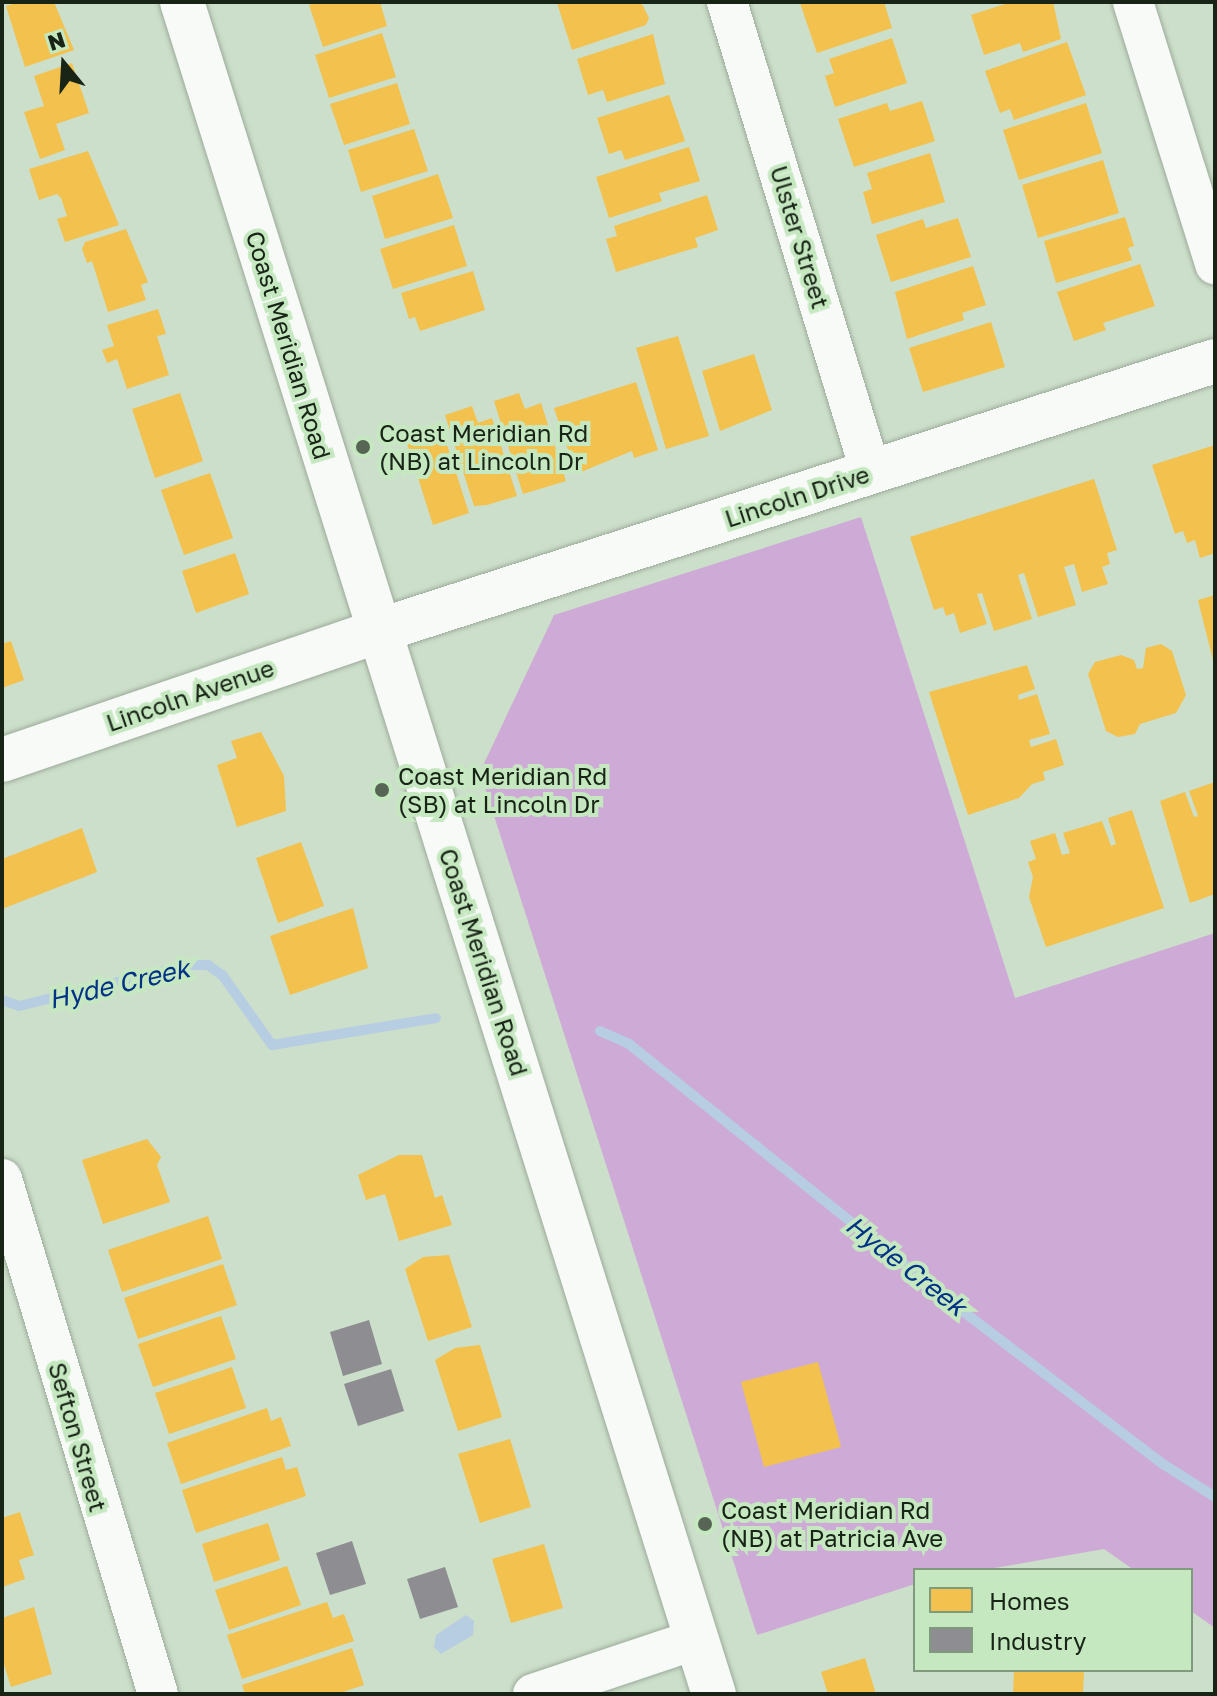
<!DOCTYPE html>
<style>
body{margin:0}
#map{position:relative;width:1217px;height:1696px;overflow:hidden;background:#ccdfca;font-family:"Golos Text",sans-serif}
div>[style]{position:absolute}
.forest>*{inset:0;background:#ceabd6}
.water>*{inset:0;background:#b6cde2}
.homes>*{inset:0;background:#f2c14e}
.industry>*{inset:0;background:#8d8d92}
.stream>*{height:10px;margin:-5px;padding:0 5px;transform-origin:5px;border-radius:5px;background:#b6cde2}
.roads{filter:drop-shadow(0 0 2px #9caa9a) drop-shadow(0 0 2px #9caa9a)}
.street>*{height:40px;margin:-20px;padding:0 20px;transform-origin:20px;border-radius:20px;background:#f7faf7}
.secondary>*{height:44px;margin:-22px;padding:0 22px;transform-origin:22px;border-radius:22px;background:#f7faf7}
.dots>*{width:22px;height:22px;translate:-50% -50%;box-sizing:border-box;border:4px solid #c6e8c1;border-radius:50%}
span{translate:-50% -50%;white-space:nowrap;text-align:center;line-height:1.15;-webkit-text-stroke:8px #c6e8c1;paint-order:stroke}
.street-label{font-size:24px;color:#182416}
.poi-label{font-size:24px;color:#182416}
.left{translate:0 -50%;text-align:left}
.water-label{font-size:26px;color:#023285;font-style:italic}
.frame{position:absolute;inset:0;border:4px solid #182416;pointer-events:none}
.legend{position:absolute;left:913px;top:1568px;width:280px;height:104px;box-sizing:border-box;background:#c6e8c1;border:2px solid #809a7d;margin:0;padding:10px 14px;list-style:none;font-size:24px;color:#182416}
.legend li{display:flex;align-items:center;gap:16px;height:40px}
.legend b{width:40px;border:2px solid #809a7d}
.north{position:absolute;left:24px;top:24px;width:80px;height:80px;-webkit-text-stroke:6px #c6e8c1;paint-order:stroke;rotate:342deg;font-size:22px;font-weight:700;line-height:32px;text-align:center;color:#182416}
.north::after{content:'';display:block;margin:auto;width:28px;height:36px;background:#182416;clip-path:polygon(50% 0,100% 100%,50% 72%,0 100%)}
</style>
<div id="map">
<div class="forest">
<i style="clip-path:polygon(861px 517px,1015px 998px,1215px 933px,1215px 1628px,1191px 1611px,1191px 1570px,1134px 1570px,1104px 1549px,983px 1570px,915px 1570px,915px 1584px,757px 1635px,480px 772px,554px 615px)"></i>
</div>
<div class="water">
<i style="clip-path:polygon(466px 1615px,474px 1621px,473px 1635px,441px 1654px,434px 1647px,436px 1635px)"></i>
</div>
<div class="homes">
<i style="clip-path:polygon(19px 2px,54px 2px,74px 50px,25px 67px,6px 6px)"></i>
<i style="clip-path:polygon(318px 2px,380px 2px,387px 26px,323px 47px,309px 5px)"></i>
<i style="clip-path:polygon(884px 2px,892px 28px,817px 53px,800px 3px)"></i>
<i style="clip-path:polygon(1011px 2px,1053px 2px,1061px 39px,1023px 52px,1020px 43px,984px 55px,971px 15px)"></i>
<i style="clip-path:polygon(557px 3px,641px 2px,649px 18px,646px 25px,572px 50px)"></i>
<i style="clip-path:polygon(382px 33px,396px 77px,329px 98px,315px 55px)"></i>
<i style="clip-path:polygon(653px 34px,665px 84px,607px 102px,603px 90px,588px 95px,577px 59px)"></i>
<i style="clip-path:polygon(892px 38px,907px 83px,835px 107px,825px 76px,834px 73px,829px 59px)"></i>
<i style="clip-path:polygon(1067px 42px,1086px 95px,1014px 120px,1010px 109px,1000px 113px,985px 71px)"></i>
<i style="clip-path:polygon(72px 63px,89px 113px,56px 124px,65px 150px,40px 159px,24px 112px,44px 106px,34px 76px)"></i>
<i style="clip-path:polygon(397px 83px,410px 124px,344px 145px,330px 104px)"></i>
<i style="clip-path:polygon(669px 95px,685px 141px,625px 160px,621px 150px,609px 154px,597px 118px)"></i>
<i style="clip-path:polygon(922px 101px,935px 141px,854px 167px,838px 119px,887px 103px,890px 111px)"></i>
<i style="clip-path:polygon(1086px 103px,1102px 153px,1019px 180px,1003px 130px)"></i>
<i style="clip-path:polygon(414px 129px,428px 171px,361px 192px,348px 150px)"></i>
<i style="clip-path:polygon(689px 147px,700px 181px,659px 193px,662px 201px,609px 218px,596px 177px)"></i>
<i style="clip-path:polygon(88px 151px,119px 225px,65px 242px,57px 219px,67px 216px,61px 198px,57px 194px,39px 200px,29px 169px)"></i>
<i style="clip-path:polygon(930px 153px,945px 202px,872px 224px,863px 192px,872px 189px,867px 173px)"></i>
<i style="clip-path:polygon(1103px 160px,1119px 213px,1038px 238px,1022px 185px)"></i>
<i style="clip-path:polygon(438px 174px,453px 218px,385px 239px,372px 196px)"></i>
<i style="clip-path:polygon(707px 195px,718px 230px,695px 238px,698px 247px,616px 272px,606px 239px,617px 236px,614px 226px)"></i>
<i style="clip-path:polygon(1125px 217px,1134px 246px,1128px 248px,1132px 260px,1056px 283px,1044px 241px)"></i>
<i style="clip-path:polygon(958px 218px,971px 257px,891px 282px,876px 235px,923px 219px,926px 228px)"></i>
<i style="clip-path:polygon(454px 225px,467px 266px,393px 289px,380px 249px)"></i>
<i style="clip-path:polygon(126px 229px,148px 282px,141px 285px,146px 300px,108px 312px,92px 261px,87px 263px,82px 249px,85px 242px)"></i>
<i style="clip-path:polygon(1140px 264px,1155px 306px,1103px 323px,1106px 330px,1074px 341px,1057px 292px)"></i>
<i style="clip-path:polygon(973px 266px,986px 305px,962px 313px,964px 320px,907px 339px,895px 292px)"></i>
<i style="clip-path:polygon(473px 271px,485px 310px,420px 331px,415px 317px,409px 319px,401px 293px)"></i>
<i style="clip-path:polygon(158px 309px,166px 334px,157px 336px,169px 375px,127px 389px,117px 359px,107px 363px,102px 350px,114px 346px,107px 325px)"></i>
<i style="clip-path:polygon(991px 322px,1005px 367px,923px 392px,909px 348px)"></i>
<i style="clip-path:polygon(678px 336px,709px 436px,666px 449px,636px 348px)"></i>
<i style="clip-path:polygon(754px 354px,772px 410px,720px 431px,702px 371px)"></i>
<i style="clip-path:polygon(636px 382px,658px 450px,634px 458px,632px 451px,576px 474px,554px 408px)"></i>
<i style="clip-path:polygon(180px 393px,203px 461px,155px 478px,132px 409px)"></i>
<i style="clip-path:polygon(519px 393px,525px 409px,541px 403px,566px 481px,523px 494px,494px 401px)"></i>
<i style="clip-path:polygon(472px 406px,478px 423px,492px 418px,517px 496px,487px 505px,474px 506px,445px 415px)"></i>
<i style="clip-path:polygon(440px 423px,469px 513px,433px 525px,404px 434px)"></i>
<i style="clip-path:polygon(1215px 445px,1215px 553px,1200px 558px,1195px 540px,1187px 543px,1183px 531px,1175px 534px,1152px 465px)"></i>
<i style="clip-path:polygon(210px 473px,233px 538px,184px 555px,161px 490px)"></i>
<i style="clip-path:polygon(1094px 479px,1117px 550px,1107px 553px,1110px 564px,1102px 567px,1108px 584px,1082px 592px,1074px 564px,1064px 567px,1076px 605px,1038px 617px,1024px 573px,1018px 575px,1032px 619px,994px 631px,982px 593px,977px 594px,987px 624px,960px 633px,954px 613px,946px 616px,943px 607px,934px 610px,910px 537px)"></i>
<i style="clip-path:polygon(235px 553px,249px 594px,196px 613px,182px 571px)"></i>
<i style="clip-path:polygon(1215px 595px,1215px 664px,1214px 664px,1198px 600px)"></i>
<i style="clip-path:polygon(11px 641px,24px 680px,2px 688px,2px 644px)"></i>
<i style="clip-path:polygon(1161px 644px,1172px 651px,1186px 695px,1176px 713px,1140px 724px,1135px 734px,1118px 737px,1106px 731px,1088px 674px,1095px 662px,1121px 655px,1134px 660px,1137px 669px,1143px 668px,1146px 648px)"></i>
<i style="clip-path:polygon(1027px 665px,1035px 689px,1018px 695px,1019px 700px,1037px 694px,1050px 734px,1029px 740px,1031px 747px,1056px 739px,1064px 765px,1043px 772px,1045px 780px,1032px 784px,1019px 798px,968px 815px,929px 692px)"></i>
<i style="clip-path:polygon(261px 732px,284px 776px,286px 811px,237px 827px,217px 765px,237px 758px,231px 741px)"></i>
<i style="clip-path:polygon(1215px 782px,1215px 894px,1190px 903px,1160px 801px,1185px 792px,1194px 817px,1198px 816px,1189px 791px)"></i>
<i style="clip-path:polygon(1132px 810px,1164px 908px,1046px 947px,1029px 897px,1033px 877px,1028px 862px,1036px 859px,1030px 841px,1055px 833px,1062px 855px,1070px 853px,1063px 833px,1102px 821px,1111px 846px,1116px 844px,1108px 818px)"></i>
<i style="clip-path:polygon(82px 828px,97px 872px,2px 909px,2px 859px)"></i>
<i style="clip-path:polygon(301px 842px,324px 906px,278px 923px,256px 858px)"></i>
<i style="clip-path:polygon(353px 908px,368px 968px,290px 995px,270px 936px)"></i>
<i style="clip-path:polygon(147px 1139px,161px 1157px,157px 1165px,170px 1202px,103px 1224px,82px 1160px)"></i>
<i style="clip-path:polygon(399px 1155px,422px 1155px,435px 1198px,442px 1195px,452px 1225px,399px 1241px,385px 1194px,366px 1200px,358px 1175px)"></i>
<i style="clip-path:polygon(208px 1216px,222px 1259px,122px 1292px,108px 1250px)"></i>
<i style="clip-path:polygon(449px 1255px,472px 1327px,428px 1341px,405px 1269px,423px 1257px)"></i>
<i style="clip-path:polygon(223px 1264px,237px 1305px,138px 1339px,124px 1298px)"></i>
<i style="clip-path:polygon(221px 1316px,236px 1359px,153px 1387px,138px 1344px)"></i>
<i style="clip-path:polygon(480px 1345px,502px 1417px,458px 1431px,435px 1360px,455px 1348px)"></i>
<i style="clip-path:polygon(818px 1362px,841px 1447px,764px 1467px,741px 1382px)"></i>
<i style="clip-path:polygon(232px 1367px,246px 1408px,169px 1434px,155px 1393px)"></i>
<i style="clip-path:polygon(267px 1408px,271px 1421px,281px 1417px,291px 1446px,181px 1484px,167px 1443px)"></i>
<i style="clip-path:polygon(510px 1439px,531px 1507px,480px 1523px,458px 1454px)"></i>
<i style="clip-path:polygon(282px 1457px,286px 1470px,297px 1467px,306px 1496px,196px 1533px,182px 1490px)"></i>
<i style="clip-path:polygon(20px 1512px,34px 1555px,19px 1560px,25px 1579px,2px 1587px,2px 1518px)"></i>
<i style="clip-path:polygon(268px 1523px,280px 1560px,214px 1582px,202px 1544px)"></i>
<i style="clip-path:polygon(544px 1544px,563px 1608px,511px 1623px,492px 1559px)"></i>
<i style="clip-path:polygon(287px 1566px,301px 1605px,229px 1630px,215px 1590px)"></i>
<i style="clip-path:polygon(327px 1602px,333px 1618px,344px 1614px,354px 1641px,242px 1679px,227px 1635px)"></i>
<i style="clip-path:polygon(34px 1607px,52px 1674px,11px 1687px,2px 1658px,2px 1618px)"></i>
<i style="clip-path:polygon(352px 1648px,364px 1685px,337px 1694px,245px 1694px,242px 1685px)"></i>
<i style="clip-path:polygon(865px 1658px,876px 1694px,828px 1694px,821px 1672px)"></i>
<i style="clip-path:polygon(1014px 1670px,1084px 1670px,1083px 1694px,1013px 1694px)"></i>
</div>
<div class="industry">
<i style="clip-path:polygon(369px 1320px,382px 1364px,343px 1376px,330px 1332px)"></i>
<i style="clip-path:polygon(391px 1369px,404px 1411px,358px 1426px,344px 1384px)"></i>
<i style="clip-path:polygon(352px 1541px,366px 1584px,330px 1595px,316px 1553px)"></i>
<i style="clip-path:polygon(445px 1567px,458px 1607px,420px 1619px,407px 1579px)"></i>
</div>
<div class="stream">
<i style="left:2px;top:1000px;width:18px;rotate:19deg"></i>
<i style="left:19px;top:1006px;width:173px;rotate:-13.7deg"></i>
<i style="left:187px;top:965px;width:21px"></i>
<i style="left:208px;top:965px;width:19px;rotate:36deg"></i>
<i style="left:223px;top:976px;width:85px;rotate:54.6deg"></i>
<i style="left:272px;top:1045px;width:166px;rotate:-9.3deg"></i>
<i style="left:600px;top:1031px;width:32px;rotate:24deg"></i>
<i style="left:629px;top:1044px;width:403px;rotate:38.7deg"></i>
<i style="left:943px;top:1296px;width:277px;rotate:37.4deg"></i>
<i style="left:1163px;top:1464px;width:62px;rotate:32.4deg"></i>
</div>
<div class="roads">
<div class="street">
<i style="left:727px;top:2px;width:492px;rotate:73deg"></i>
<i style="left:1133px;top:2px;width:275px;rotate:72.6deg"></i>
<i style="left:2px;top:1179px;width:538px;rotate:73.15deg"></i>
<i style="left:533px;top:1694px;width:173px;rotate:-18.5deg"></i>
</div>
<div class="secondary">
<i style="left:182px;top:2px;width:1774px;rotate:72.55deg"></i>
<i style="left:2px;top:760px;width:398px;rotate:-18.9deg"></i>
<i style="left:378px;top:631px;width:879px;rotate:-17.88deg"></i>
</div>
</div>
<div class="dots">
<i style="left:363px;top:447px;background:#576555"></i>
<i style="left:382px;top:790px;background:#576555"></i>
<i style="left:705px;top:1524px;background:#576555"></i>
</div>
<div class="street-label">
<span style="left:800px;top:237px;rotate:73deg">Ulster Street</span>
<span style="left:289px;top:345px;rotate:73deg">Coast Meridian Road</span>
<span style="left:797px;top:496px;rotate:-18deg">Lincoln Drive</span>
<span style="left:190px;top:695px;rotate:-19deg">Lincoln Avenue</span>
<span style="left:484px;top:962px;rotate:72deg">Coast Meridian Road</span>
<span style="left:78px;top:1437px;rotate:74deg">Sefton Street</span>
</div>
<div class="poi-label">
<span class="left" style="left:379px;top:447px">Coast Meridian Rd<br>(NB) at Lincoln Dr</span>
<span class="left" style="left:398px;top:790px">Coast Meridian Rd<br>(SB) at Lincoln Dr</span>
<span class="left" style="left:721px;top:1524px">Coast Meridian Rd<br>(NB) at Patricia Ave</span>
</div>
<div class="water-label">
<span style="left:119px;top:984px;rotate:-13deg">Hyde Creek</span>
<span style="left:906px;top:1266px;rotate:38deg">Hyde Creek</span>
</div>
<div class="frame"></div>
<ul class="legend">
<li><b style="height:22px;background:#f2c14e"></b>Homes</li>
<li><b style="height:22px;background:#8d8d92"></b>Industry</li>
</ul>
<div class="north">N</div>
</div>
